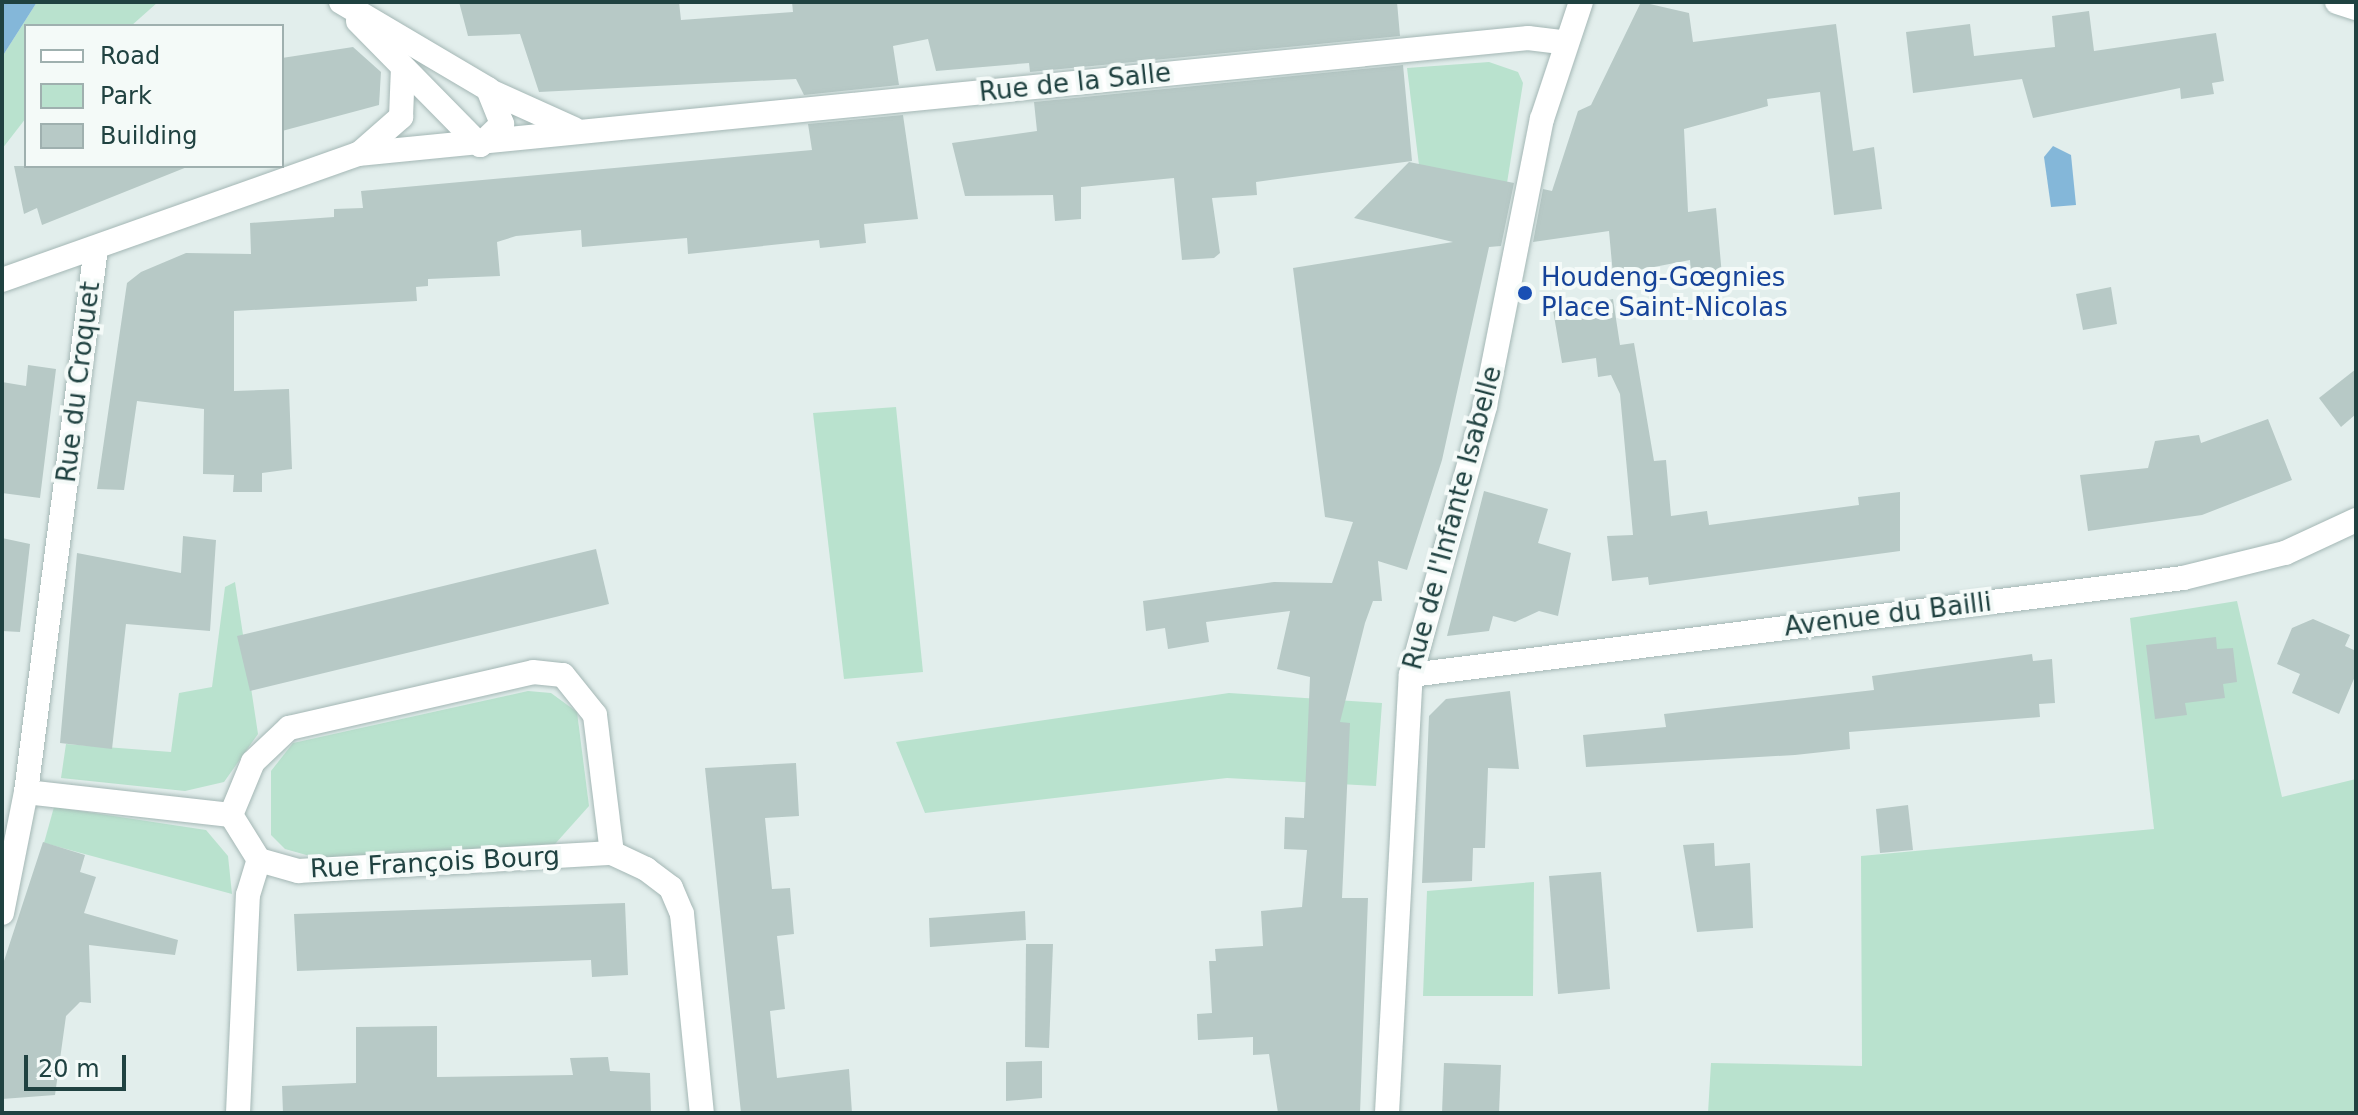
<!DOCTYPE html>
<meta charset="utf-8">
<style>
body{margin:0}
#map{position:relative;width:2358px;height:1115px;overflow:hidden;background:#e2eeec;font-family:"DejaVu Sans",sans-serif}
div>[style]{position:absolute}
.green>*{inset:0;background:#b9e2ce}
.water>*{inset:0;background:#84b7d9}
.building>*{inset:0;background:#b7c9c6}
.roads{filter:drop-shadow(0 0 2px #a4b7b5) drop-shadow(0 0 2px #a4b7b5)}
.minor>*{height:24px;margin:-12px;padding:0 12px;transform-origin:12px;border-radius:12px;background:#fff}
.dots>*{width:22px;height:22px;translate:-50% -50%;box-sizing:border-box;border:4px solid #f4faf8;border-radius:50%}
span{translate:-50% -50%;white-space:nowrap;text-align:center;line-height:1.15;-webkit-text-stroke:8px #f4faf8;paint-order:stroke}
.street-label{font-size:26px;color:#204241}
.transit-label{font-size:26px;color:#164399}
.left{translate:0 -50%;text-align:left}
.frame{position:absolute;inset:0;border:4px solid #204241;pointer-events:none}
.legend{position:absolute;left:24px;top:24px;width:260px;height:144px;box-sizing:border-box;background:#f4faf8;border:2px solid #9fb0af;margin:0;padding:10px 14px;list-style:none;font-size:24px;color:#204241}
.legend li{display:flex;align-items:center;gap:16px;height:40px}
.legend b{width:40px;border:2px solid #9fb0af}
.scale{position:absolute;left:24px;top:1055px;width:102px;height:36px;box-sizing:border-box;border:4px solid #204241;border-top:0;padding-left:10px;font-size:24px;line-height:28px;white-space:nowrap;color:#204241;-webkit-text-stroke:6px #f4faf8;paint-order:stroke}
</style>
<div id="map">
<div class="green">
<i style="clip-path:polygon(37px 2px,158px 2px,131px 26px,26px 26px,26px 118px,2px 149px,2px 57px)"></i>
<i style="clip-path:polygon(1489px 62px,1518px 72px,1523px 83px,1507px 183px,1419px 165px,1407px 68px)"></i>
<i style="clip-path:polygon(896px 407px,923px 672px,844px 679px,813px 413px)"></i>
<i style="clip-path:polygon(235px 582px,258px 734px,224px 782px,185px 791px,61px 778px,66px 744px,171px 752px,179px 693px,212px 687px,225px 587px)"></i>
<i style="clip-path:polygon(2237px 601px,2282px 797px,2356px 779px,2356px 1113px,1708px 1113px,1711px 1063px,1862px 1066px,1861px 856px,2154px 829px,2130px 618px)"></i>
<i style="clip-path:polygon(528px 691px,551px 693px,577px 712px,589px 806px,555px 844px,317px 858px,285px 849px,271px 835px,271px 771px,293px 743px)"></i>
<i style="clip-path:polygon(1229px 693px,1382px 703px,1376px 786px,1227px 778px,925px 813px,896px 742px)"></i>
<i style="clip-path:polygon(54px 807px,206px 830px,228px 856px,232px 894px,44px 843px)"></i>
<i style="clip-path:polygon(1534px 882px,1533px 996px,1423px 996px,1427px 891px)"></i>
</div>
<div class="water">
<i style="clip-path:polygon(2px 2px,37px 2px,2px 57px)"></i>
<i style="clip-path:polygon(2053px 146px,2071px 155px,2076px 205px,2051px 207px,2044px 157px)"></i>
</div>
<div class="building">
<i style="clip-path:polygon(459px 2px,679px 2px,681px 20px,793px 12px,792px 2px,1397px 2px,1400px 36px,1030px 72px,1029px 63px,936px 71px,928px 39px,893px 46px,899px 85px,804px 95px,796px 79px,539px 92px,520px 34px,468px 36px)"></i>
<i style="clip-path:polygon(1641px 2px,1689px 13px,1693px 42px,1836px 24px,1853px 151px,1874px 147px,1882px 209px,1834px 215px,1820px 92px,1767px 99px,1768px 106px,1684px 129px,1688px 212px,1716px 208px,1723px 287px,1692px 289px,1690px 260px,1613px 275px,1609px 231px,1533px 242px,1543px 189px,1552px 191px,1578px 111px,1591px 105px)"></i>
<i style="clip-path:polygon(2089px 11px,2094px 51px,2216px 33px,2224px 81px,2212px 83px,2214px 94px,2181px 99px,2180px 88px,2033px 118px,2022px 79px,1913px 93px,1906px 32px,1970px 24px,1974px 56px,2055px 47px,2052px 16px)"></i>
<i style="clip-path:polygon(353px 47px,381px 72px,379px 105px,282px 131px,282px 58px)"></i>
<i style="clip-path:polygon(1403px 65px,1412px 161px,1256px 182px,1257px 195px,1212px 198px,1220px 253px,1214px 258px,1182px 260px,1174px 178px,1081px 187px,1081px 219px,1055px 221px,1053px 195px,965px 196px,952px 143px,1037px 131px,1034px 102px)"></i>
<i style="clip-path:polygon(903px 115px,918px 219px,864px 224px,866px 243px,820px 248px,819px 240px,688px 254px,687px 238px,582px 247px,581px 230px,516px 236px,497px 242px,500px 276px,428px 279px,428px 286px,416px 287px,417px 301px,234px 311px,234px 391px,289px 389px,292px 469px,262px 473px,262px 492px,233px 492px,234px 475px,203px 474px,204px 409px,137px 401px,124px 490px,97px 489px,127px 283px,141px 272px,186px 253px,251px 254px,250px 223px,334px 217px,334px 209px,363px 208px,361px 191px,812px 150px,808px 124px)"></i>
<i style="clip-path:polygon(1409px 162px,1514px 183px,1501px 246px,1489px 247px,1442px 460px,1407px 570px,1378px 561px,1382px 601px,1373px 601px,1365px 623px,1340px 722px,1350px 723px,1342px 898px,1368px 898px,1360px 1113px,1278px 1113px,1269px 1054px,1253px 1055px,1253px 1037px,1198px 1040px,1197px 1014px,1212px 1013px,1209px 961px,1216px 961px,1215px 949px,1263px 946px,1261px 911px,1302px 907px,1307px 850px,1284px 849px,1285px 817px,1304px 818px,1310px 677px,1277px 669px,1290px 611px,1206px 622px,1209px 642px,1168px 649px,1165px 628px,1146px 631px,1143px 601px,1274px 582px,1332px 583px,1353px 522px,1325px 517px,1293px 268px,1453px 242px,1354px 218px)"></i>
<i style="clip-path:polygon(14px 166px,187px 166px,187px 167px,42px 225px,37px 208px,24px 214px)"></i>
<i style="clip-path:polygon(2111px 287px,2117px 324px,2083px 330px,2076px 294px)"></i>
<i style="clip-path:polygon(1613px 299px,1620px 345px,1634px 343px,1654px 461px,1666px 460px,1671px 516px,1707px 511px,1709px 525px,1859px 505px,1858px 497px,1900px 492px,1900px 551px,1649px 585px,1648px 577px,1612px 581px,1607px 536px,1633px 535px,1620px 394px,1611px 375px,1598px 377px,1596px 358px,1562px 363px,1553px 310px)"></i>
<i style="clip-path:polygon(28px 365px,56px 369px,40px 498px,2px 493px,2px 382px,26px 386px)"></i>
<i style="clip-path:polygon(2356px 369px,2356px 414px,2341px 427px,2319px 398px)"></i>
<i style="clip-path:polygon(2268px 419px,2292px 480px,2202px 515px,2088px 531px,2080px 475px,2148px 468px,2155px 441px,2199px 435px,2201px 443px)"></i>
<i style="clip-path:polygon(1484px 491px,1548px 509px,1538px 543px,1571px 553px,1558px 616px,1539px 611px,1515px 622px,1493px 616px,1489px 631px,1447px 636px)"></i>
<i style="clip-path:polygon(183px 536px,216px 540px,210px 631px,126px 624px,112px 749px,60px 743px,77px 553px,181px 573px)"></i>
<i style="clip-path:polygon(2px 538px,30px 544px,20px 632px,2px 631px)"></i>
<i style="clip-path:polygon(596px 549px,609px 604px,250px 691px,237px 636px)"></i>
<i style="clip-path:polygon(2313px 619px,2350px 635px,2345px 646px,2356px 651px,2356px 674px,2339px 714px,2292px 693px,2300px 674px,2277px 664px,2292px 628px)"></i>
<i style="clip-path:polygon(2216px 637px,2217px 649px,2233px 648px,2237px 682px,2223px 684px,2225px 698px,2185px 703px,2187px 715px,2155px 719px,2146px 645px)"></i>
<i style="clip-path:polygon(2032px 654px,2033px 661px,2052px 659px,2055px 703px,2039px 704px,2040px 717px,1849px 732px,1850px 749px,1795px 755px,1586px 767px,1583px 735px,1666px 727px,1664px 714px,1874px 690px,1872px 676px)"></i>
<i style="clip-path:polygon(1510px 691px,1519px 769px,1488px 768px,1485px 848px,1473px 848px,1472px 881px,1422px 883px,1429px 716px,1446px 699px)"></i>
<i style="clip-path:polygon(796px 763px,799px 816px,765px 818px,772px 889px,790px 888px,794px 934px,777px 936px,785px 1009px,770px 1011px,777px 1078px,849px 1069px,852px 1113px,741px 1113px,705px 768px)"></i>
<i style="clip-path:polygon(1908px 805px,1913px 850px,1880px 853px,1876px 809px)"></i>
<i style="clip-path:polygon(43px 842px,85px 855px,80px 872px,96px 877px,84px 913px,178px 940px,175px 955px,89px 945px,91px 1003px,80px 1002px,66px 1016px,55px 1095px,2px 1099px,2px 967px)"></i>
<i style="clip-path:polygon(1714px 843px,1715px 866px,1750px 863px,1753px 928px,1697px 932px,1683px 845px)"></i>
<i style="clip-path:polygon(1601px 872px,1610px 989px,1558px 994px,1549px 876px)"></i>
<i style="clip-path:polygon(625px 903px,628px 975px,592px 977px,591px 960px,297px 971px,294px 914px)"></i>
<i style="clip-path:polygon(1025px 911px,1026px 940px,930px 947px,929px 918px)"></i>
<i style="clip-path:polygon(1026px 944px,1053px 944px,1049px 1048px,1025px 1047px)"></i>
<i style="clip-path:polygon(437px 1026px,437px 1077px,573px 1075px,570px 1058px,608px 1057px,610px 1071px,650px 1073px,651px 1113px,283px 1113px,282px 1086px,356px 1083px,356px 1027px)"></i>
<i style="clip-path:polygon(1042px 1061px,1042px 1098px,1006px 1101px,1006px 1062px)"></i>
<i style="clip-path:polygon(1444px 1063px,1501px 1065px,1499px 1113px,1442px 1113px)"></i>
</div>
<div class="roads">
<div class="minor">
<i style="left:341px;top:2px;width:171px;rotate:30.6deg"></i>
<i style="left:488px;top:89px;width:38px;rotate:68deg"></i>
<i style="left:502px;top:124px;width:30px;rotate:136deg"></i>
<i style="left:2337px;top:2px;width:20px;rotate:18deg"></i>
<i style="left:358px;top:21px;width:174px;rotate:45.5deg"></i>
<i style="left:492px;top:92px;width:90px;rotate:24.3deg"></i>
<i style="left:360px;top:153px;width:55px;rotate:-41.3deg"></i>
<i style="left:401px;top:117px;width:49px;rotate:-87.7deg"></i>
<i style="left:2px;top:280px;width:378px;rotate:-19.5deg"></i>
<i style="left:358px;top:154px;width:1176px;rotate:-5.66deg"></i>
<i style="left:1528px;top:38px;width:35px;rotate:7deg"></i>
<i style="left:1411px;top:675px;width:778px;rotate:-7.16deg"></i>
<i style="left:2183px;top:578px;width:105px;rotate:-13.8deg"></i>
<i style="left:2285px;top:553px;width:78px;rotate:-24.9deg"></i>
<i style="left:26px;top:792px;width:206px;rotate:6.4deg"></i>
<i style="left:231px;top:815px;width:53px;rotate:58.1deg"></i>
<i style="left:259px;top:860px;width:41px;rotate:15.8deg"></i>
<i style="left:298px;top:871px;width:315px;rotate:-3.3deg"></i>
<i style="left:612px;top:853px;width:38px;rotate:25deg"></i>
<i style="left:646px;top:869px;width:31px;rotate:37deg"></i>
<i style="left:671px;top:888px;width:28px;rotate:67deg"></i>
<i style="left:682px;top:914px;width:200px;rotate:84.3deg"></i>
<i style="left:231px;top:815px;width:57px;rotate:-67.5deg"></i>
<i style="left:253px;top:762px;width:50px;rotate:-43.4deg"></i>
<i style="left:289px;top:728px;width:250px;rotate:-12.9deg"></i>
<i style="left:533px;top:672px;width:30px;rotate:6deg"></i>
<i style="left:563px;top:675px;width:51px;rotate:51.3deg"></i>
<i style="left:595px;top:715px;width:139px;rotate:83deg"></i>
<i style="left:2px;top:913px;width:123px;rotate:-78.8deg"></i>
<i style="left:26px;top:792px;width:548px;rotate:-82.67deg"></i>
<i style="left:238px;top:1113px;width:218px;rotate:-87.4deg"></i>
<i style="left:248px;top:895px;width:37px;rotate:-73deg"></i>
<i style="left:1387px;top:1113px;width:439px;rotate:-86.9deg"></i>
<i style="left:1411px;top:675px;width:279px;rotate:-74.6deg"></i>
<i style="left:1485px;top:406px;width:293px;rotate:-78.8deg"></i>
<i style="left:1542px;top:119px;width:123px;rotate:-71.6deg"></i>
</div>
</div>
<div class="dots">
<i style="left:1525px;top:293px;background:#1a4fb4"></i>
</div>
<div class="street-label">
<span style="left:1075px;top:83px;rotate:-6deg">Rue de la Salle</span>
<span style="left:79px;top:382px;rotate:-83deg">Rue du Croquet</span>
<span style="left:1453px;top:518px;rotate:-75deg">Rue de l'Infante Isabelle</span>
<span style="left:1888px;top:615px;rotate:-7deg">Avenue du Bailli</span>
<span style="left:435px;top:863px;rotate:-3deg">Rue François Bourg</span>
</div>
<div class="transit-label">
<span class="left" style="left:1541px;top:293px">Houdeng-Gœgnies<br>Place Saint-Nicolas</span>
</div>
<div class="frame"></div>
<ul class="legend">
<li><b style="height:10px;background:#fff"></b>Road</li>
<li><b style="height:22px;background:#b9e2ce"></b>Park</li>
<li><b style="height:22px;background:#b7c9c6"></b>Building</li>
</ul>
<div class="scale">20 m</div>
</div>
